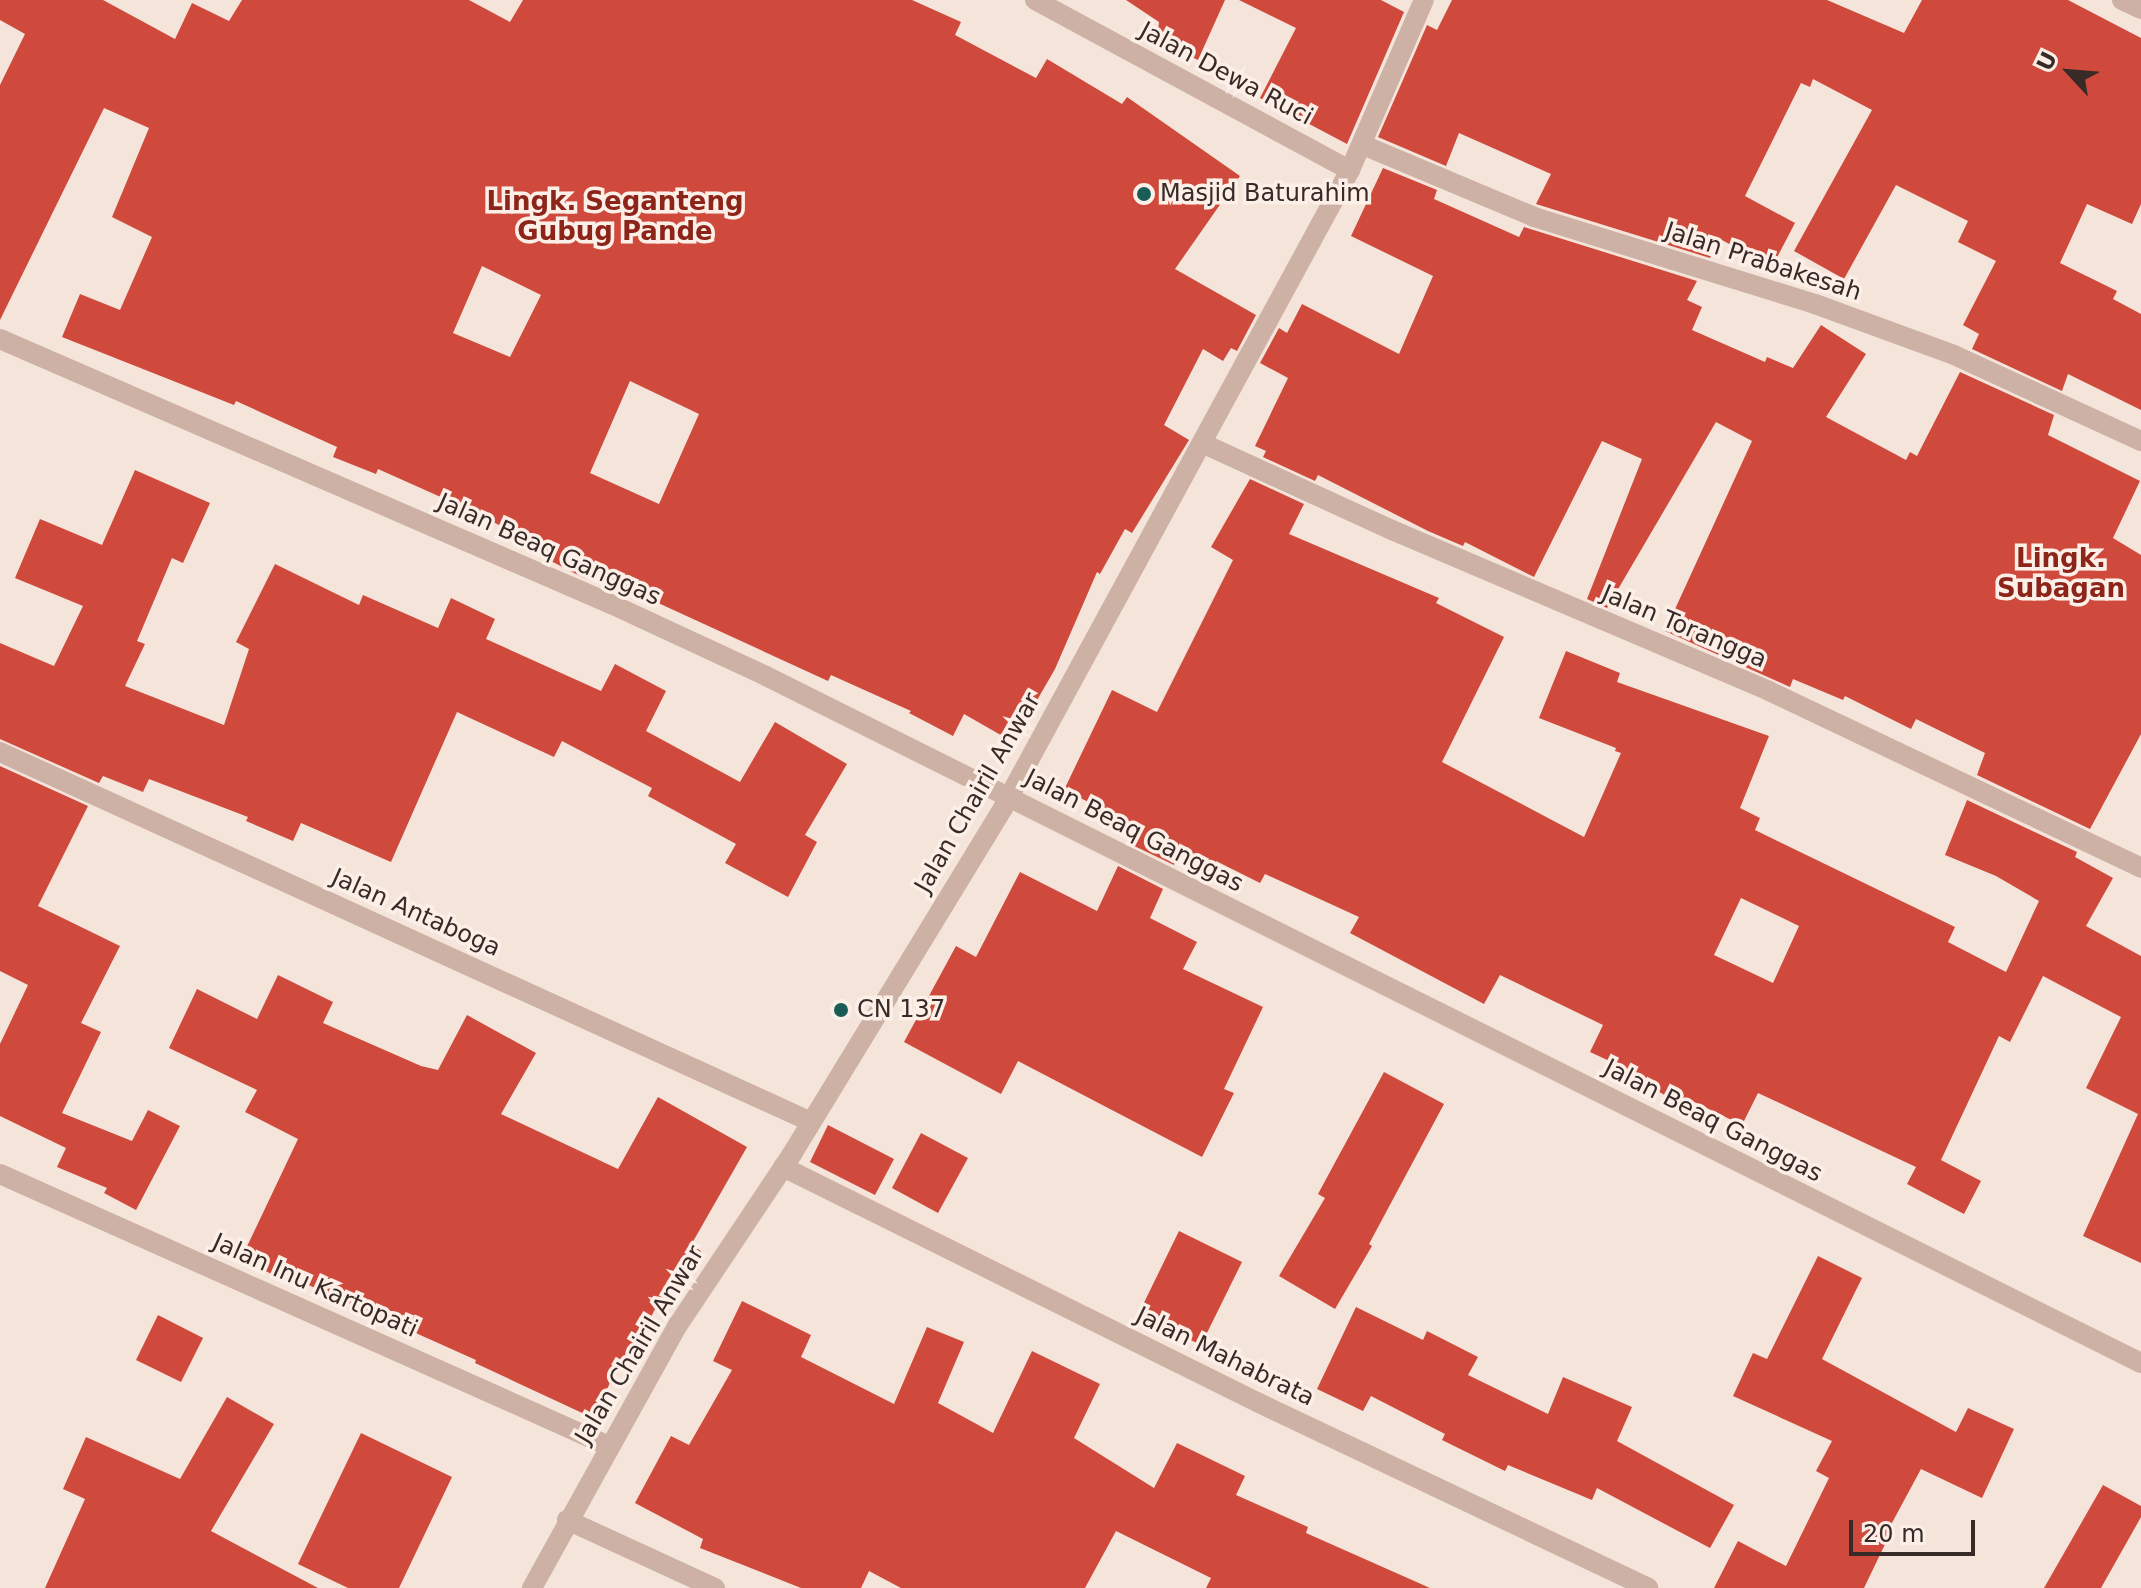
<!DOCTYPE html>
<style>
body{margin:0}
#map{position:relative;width:2141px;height:1588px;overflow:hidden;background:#f4e4da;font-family:"DejaVu Sans",sans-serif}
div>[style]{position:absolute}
.building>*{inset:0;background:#cf4a3c}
.minor>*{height:20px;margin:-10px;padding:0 10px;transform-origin:10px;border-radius:10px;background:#cdb1a5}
.tertiary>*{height:20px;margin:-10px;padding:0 10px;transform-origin:10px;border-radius:10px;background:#cdb1a5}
.dots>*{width:22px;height:22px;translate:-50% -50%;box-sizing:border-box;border:4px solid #fbefe7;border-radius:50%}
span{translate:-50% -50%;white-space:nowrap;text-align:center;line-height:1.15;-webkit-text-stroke:7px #fbefe7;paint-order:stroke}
.street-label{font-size:24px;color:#382a27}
.poi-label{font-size:24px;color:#382a27}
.left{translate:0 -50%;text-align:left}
.neighbourhood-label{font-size:26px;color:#8d2419;font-weight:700}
.north{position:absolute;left:2029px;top:32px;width:80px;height:80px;-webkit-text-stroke:6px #fbefe7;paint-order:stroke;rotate:296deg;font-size:22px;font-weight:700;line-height:32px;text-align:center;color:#382a27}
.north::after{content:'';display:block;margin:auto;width:28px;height:36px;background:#382a27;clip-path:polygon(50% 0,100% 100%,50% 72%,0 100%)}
.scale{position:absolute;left:1849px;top:1520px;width:126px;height:36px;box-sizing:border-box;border:4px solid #382a27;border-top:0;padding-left:10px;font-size:24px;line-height:28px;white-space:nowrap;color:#382a27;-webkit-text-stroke:6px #fbefe7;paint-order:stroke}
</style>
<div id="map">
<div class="building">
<i style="clip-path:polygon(evenodd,0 0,103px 0,175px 39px,192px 3px,229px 21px,242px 0,469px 0,510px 22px,523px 0,912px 0,961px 22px,955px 35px,1036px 78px,1047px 59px,1122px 104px,1127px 97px,1240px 176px,1175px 269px,1256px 315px,1237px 351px,1231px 348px,1223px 361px,1203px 349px,1164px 425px,1189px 440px,1132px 533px,1125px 529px,1100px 574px,1097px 572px,1055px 669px,1013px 742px,964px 714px,953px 736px,909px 713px,911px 711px,831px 675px,828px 681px,632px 591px,629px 595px,580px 576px,520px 545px,524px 538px,472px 511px,378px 469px,376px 474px,333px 457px,337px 447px,236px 401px,234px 405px,62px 337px,80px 294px,120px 310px,152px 237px,112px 217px,149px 128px,104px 108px,0 320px,0 85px,25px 34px,0 20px,0 0,482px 266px,541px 295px,510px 357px,453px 333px,482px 266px,0 0,630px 381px,699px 414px,659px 504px,590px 473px,630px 381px)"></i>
<i style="clip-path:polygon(1126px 0,1225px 0,1198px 60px,1157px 41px,1159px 22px)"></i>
<i style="clip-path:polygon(1239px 0,1381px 0,1404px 12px,1347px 144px,1260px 98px,1296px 28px)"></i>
<i style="clip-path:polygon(1452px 0,1827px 0,1904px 33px,1922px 0,2068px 0,2141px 38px,2141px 204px,2132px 224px,2087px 204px,2060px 263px,2117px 291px,2113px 299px,2141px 314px,2141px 410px,2068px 374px,2062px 391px,1972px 349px,1979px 334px,1963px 325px,1996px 261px,1958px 242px,1968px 221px,1896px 185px,1844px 279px,1794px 251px,1872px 110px,1813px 79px,1810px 87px,1801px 83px,1745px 196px,1795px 223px,1772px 267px,1720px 239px,1710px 258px,1536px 204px,1551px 174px,1459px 133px,1446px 166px,1378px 137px,1427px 25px,1437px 30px)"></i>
<i style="clip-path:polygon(1383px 168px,1437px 190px,1434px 199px,1519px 237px,1524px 227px,1697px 281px,1687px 300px,1702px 307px,1692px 330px,1765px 362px,1767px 357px,1793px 368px,1821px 325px,1866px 354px,1826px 417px,1906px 460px,1910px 452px,1917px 456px,1960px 372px,2054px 415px,2048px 435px,2140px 481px,2113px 538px,2141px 555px,2141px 734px,2090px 829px,1977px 775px,1985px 753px,1916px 719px,1911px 729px,1845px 696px,1843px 700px,1793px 679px,1790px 687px,1665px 631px,1752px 441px,1716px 422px,1607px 608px,1587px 599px,1642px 459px,1602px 441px,1534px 577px,1465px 542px,1463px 546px,1428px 531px,1318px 475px,1315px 481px,1263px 457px,1266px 451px,1255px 446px,1288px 378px,1260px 363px,1279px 328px,1287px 333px,1302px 304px,1399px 354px,1433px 276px,1351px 236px)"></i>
<i style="clip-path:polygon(135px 470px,210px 503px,183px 563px,172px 558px,137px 641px,145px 644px,125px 686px,224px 725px,249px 649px,236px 642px,275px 564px,359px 605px,363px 595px,438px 628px,451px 598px,495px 619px,486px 639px,601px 691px,615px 664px,666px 691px,646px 731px,740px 782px,775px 722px,847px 764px,805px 835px,817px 842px,788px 897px,725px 863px,736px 844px,648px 796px,652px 788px,562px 741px,554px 757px,457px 712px,391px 862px,301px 823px,293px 841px,246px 821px,248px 817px,149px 779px,143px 792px,103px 776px,99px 783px,0 739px,0 643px,54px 666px,83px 606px,15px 578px,40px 519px,102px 545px)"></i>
<i style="clip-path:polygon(evenodd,1250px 479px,1304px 504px,1289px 534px,1439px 598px,1436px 603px,1504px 637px,1442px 762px,1584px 837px,1621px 753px,1615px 751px,1616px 748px,1539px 718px,1566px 651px,1620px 673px,1617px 682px,1769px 736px,1740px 808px,1760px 818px,1755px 830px,1955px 927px,1948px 942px,2006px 972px,2039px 901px,1996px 876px,1945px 855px,1967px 800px,2077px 852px,2075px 857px,2113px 878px,2086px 926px,2141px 956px,2141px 1263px,2083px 1236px,2138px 1114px,2086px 1088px,2121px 1017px,2043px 976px,2010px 1042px,1999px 1036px,1941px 1160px,1981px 1181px,1964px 1214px,1907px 1184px,1916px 1167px,1758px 1093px,1742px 1125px,1688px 1099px,1684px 1106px,1654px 1089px,1657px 1083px,1590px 1052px,1603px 1025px,1500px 975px,1484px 1004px,1350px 933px,1359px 917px,1265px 874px,1260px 883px,1216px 861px,1214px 866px,1181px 850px,1174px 865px,1128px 843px,1135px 828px,1123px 819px,1064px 790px,1112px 690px,1157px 712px,1233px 560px,1211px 547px,1250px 479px,1741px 898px,1799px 926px,1773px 983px,1714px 955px,1741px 898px)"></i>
<i style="clip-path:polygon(0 766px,88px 806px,38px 906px,120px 946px,81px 1023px,101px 1032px,62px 1113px,132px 1141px,148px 1110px,180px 1126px,136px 1210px,104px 1193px,107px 1188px,57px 1167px,66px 1148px,0 1116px,0 1044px,28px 985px,0 971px)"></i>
<i style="clip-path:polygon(1118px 866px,1163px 889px,1150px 918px,1197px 942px,1183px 969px,1263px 1007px,1224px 1089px,1234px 1093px,1202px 1157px,1018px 1061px,1001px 1094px,904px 1042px,956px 946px,976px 957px,1020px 872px,1097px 911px)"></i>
<i style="clip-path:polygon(278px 975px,333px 1002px,323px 1023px,421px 1066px,438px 1070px,467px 1015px,536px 1053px,501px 1114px,618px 1169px,658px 1097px,747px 1147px,691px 1245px,701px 1251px,668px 1304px,660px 1299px,630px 1359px,623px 1356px,593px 1418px,475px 1363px,476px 1360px,295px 1279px,292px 1284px,241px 1259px,298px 1139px,245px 1112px,257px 1090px,169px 1048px,197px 989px,257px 1019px)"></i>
<i style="clip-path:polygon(1384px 1072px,1444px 1104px,1369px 1244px,1372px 1246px,1335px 1309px,1279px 1276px,1325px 1198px,1318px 1194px)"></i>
<i style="clip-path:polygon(828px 1125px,894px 1159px,875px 1195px,810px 1162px)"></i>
<i style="clip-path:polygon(921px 1133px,968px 1158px,938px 1213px,892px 1188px)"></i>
<i style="clip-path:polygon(1179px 1231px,1242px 1262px,1201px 1345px,1138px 1315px)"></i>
<i style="clip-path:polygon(1818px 1256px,1862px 1278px,1822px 1359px,1956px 1432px,1968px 1408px,2014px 1429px,1982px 1498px,1921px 1469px,1886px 1534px,1889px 1536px,1864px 1588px,1714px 1588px,1738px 1541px,1786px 1566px,1829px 1478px,1816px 1471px,1832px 1441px,1733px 1396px,1753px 1353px,1767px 1359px)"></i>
<i style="clip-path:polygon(742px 1301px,811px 1335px,801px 1357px,894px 1404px,927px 1327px,964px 1342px,938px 1403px,993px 1433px,1032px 1351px,1100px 1384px,1074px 1438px,1154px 1488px,1177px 1443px,1245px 1476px,1236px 1495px,1308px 1527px,1306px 1533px,1430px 1588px,1206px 1588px,1211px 1578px,1116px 1531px,1085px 1588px,901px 1588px,869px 1571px,861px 1588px,801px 1588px,700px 1548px,703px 1539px,635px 1503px,671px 1436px,689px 1445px,732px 1370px,713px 1361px)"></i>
<i style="clip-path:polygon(1356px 1307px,1423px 1340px,1427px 1331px,1478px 1357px,1468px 1375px,1548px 1414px,1563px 1377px,1632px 1407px,1617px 1441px,1734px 1505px,1710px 1548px,1597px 1488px,1592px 1500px,1508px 1465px,1505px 1471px,1442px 1440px,1445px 1434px,1371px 1396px,1363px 1411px,1317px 1389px)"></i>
<i style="clip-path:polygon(158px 1315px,203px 1338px,181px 1382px,136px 1360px)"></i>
<i style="clip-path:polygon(227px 1397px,274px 1424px,211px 1531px,318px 1588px,45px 1588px,85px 1499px,63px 1489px,86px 1437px,180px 1479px)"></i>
<i style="clip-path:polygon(361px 1433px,452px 1477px,399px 1588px,348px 1588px,298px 1564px)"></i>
<i style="clip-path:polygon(2103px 1485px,2141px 1506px,2141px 1517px,2101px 1588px,2044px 1588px)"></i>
</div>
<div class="minor">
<i style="left:1035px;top:0;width:358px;rotate:28.4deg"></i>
<i style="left:2122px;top:0;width:21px;rotate:25deg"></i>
<i style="left:1363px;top:145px;width:186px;rotate:22.8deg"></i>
<i style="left:1534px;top:217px;width:294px;rotate:17.2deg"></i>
<i style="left:1815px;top:304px;width:148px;rotate:20.1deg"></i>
<i style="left:1954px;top:355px;width:206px;rotate:24.7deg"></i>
<i style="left:0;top:339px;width:666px;rotate:23.45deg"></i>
<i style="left:611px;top:604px;width:171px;rotate:24.9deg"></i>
<i style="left:766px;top:676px;width:1537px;rotate:26.55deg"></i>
<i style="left:1204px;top:444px;width:207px;rotate:24.6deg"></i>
<i style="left:1392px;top:530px;width:410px;rotate:23.1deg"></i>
<i style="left:1769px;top:691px;width:412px;rotate:25.4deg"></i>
<i style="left:0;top:752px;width:891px;rotate:24.52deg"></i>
<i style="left:783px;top:1167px;width:531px;rotate:26.37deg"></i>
<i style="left:1259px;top:1403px;width:431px;rotate:25.4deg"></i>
<i style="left:0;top:1174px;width:667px;rotate:24.07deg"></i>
<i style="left:567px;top:1520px;width:163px;rotate:24.7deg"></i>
</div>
<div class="tertiary">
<i style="left:532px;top:1588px;width:301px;rotate:-61deg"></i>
<i style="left:678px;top:1325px;width:206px;rotate:-56.3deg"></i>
<i style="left:792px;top:1154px;width:405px;rotate:-58.6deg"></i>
<i style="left:1003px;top:808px;width:726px;rotate:-61.46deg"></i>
<i style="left:1350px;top:170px;width:185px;rotate:-66.5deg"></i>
</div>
<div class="dots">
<i style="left:1144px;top:194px;background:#195d57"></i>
<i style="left:841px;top:1010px;background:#195d57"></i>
</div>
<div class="street-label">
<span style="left:1226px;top:74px;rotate:28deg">Jalan Dewa Ruci</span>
<span style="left:1763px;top:262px;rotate:18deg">Jalan Prabakesah</span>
<span style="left:549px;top:550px;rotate:24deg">Jalan Beaq Ganggas</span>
<span style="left:1684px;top:627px;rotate:23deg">Jalan Torangga</span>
<span style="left:978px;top:793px;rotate:-60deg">Jalan Chairil Anwar</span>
<span style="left:1134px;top:831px;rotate:27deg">Jalan Beaq Ganggas</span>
<span style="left:416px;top:913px;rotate:24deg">Jalan Antaboga</span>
<span style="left:1713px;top:1121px;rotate:27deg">Jalan Beaq Ganggas</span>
<span style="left:315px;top:1286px;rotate:24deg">Jalan Inu Kartopati</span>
<span style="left:640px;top:1345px;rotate:-59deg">Jalan Chairil Anwar</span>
<span style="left:1225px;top:1357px;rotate:26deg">Jalan Mahabrata</span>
</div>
<div class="poi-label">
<span class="left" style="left:1160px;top:194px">Masjid Baturahim</span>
<span class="left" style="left:857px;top:1010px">CN 137</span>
</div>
<div class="neighbourhood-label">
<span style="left:615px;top:217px">Lingk. Seganteng<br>Gubug Pande</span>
<span style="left:2061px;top:574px">Lingk.<br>Subagan</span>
</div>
<div class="north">U</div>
<div class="scale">20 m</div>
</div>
